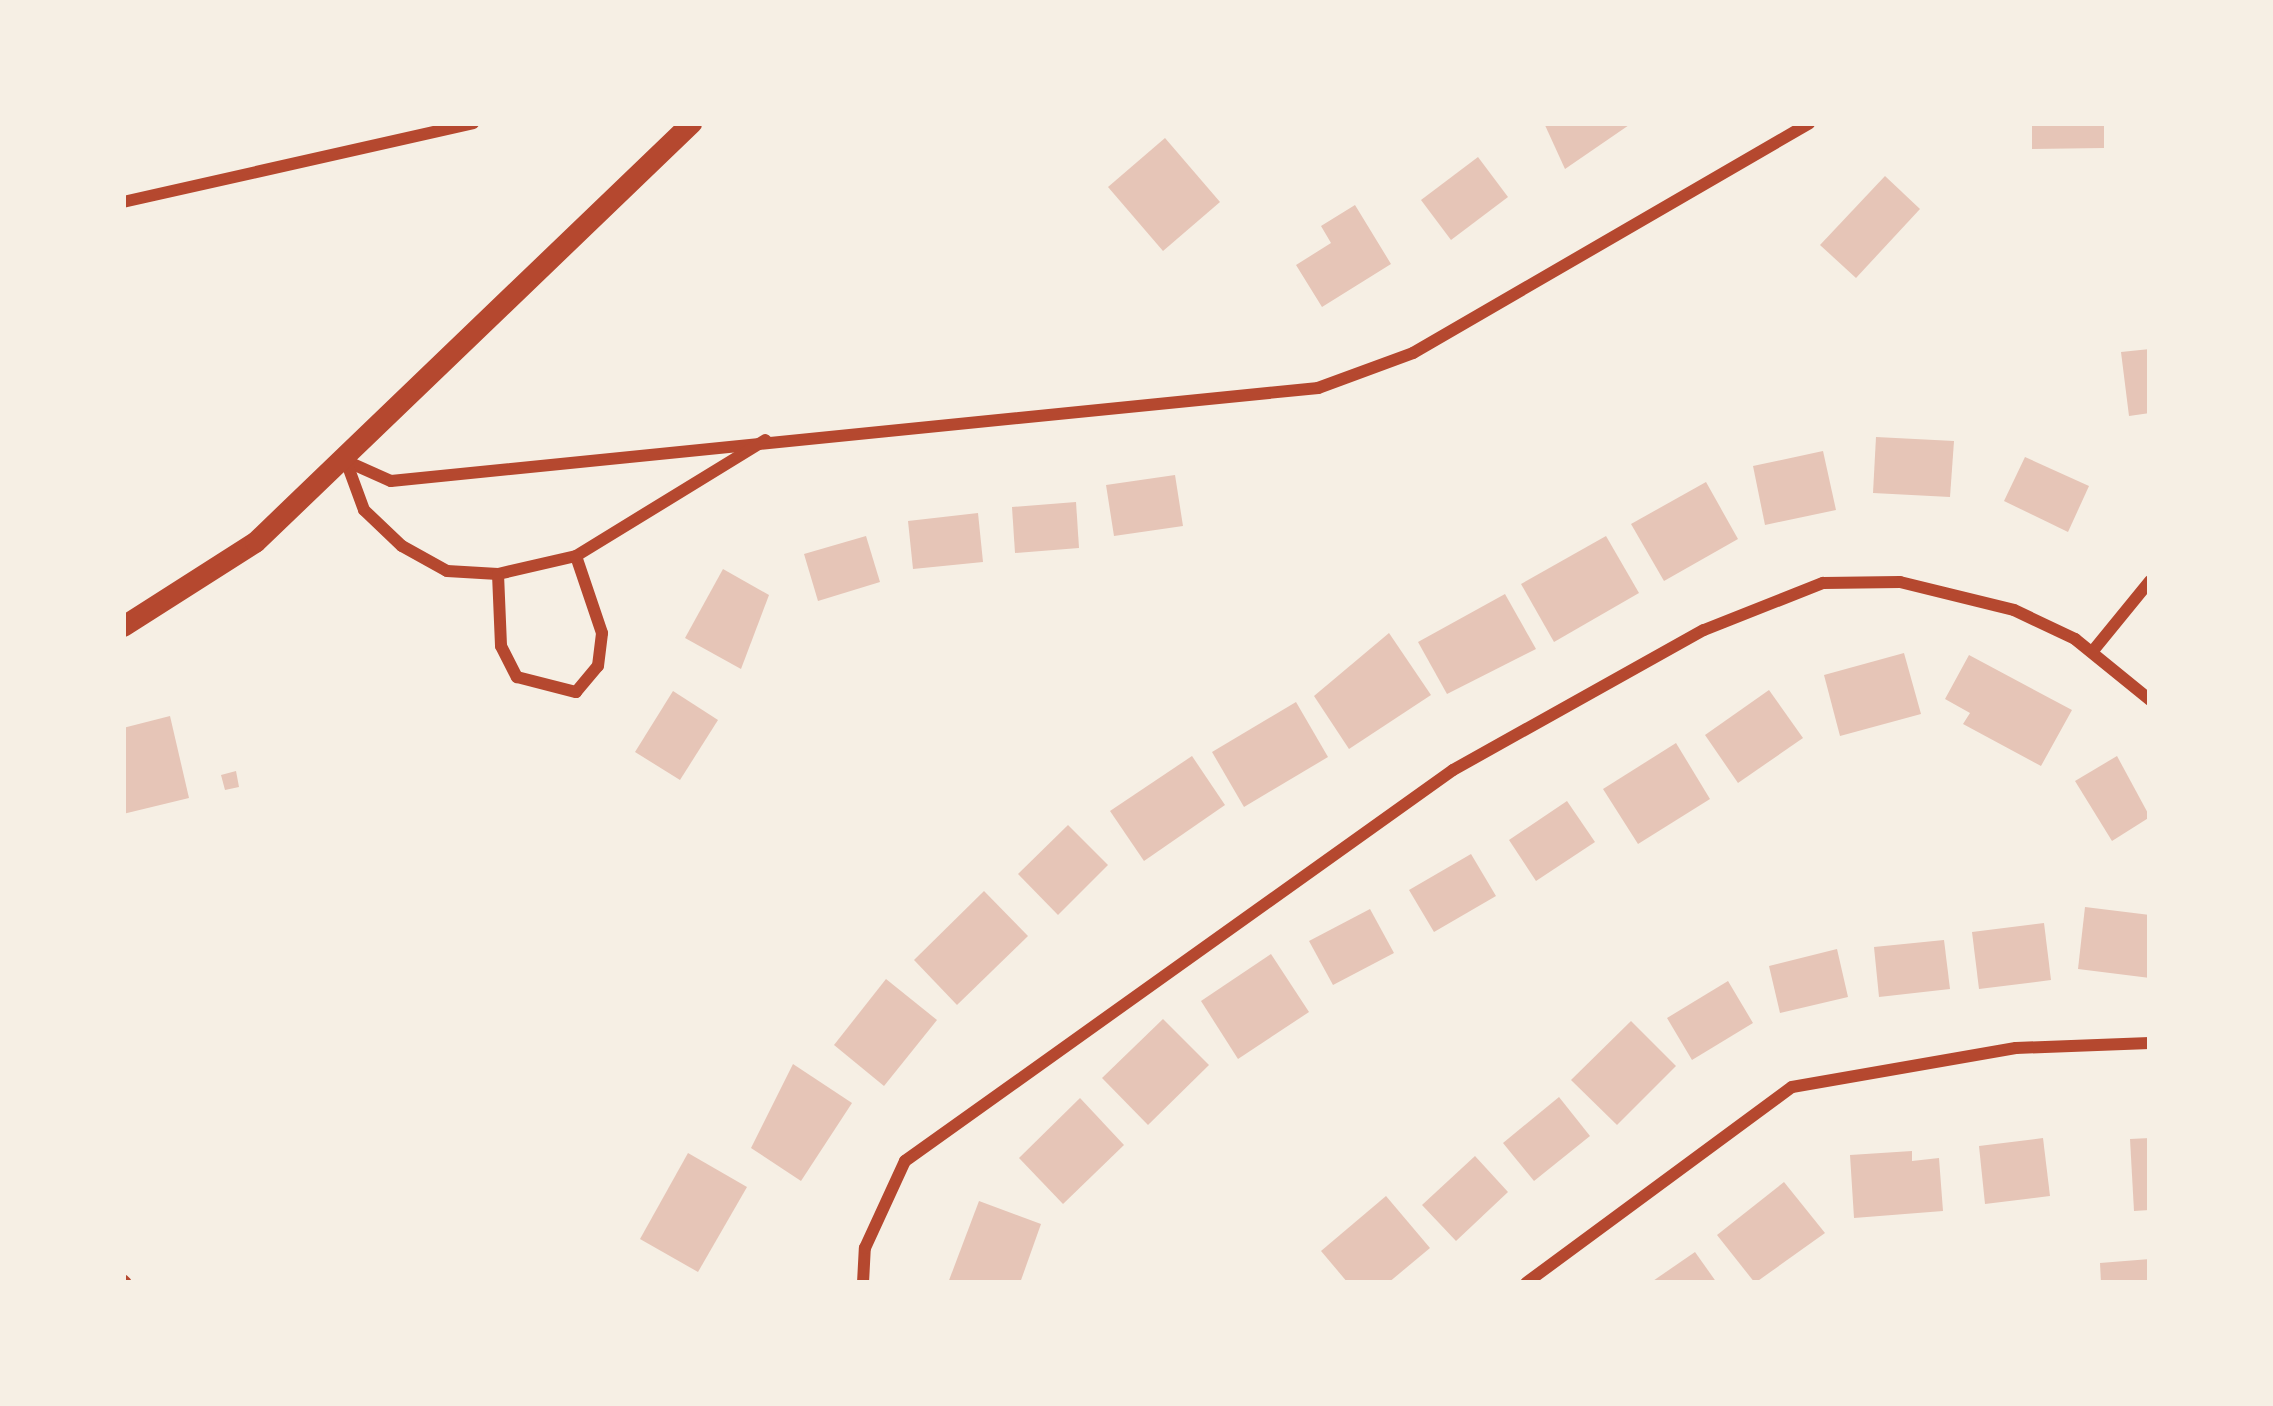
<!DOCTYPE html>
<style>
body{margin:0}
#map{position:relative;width:2273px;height:1406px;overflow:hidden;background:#f6efe4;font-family:Poppins,sans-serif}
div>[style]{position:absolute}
.building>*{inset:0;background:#e6c5b7}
.minor>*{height:12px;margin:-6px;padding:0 6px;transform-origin:6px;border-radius:6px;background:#b5482f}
.tertiary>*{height:21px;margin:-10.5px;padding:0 10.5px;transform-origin:10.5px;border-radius:10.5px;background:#b5482f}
span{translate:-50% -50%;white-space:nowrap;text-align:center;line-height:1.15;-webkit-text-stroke:12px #f6efe4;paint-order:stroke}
.frame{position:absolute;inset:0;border:126px solid #f6efe4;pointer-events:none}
</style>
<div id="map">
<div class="building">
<i style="clip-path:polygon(1544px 123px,1632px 123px,1565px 169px)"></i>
<i style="clip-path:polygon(2032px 123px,2104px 123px,2104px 148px,2032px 149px)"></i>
<i style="clip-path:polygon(1165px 138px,1220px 202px,1163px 251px,1108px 187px)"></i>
<i style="clip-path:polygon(1478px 157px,1508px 197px,1451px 240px,1421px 200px)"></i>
<i style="clip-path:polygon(1885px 176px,1920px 209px,1856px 278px,1820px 245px)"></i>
<i style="clip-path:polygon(1355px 205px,1391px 264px,1322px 307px,1296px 265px,1331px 243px,1321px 226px)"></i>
<i style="clip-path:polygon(2150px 349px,2150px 413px,2129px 416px,2121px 352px)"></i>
<i style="clip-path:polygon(1876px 437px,1954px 441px,1950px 497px,1873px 493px)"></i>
<i style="clip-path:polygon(1823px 451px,1836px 510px,1765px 525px,1753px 466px)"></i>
<i style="clip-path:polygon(2025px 457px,2089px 486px,2068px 532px,2004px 501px)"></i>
<i style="clip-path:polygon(1175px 475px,1183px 526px,1114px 536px,1106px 485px)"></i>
<i style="clip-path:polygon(1706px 482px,1738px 539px,1664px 581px,1631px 524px)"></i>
<i style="clip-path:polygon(1076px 502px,1079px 548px,1015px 553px,1012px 507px)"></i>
<i style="clip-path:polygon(978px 513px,983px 562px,913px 569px,908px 521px)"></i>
<i style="clip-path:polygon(866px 536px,880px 582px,818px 601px,804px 554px)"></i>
<i style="clip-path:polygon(1606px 536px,1639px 593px,1554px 642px,1521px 584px)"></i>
<i style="clip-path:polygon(723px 569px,769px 595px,741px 669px,685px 638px)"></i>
<i style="clip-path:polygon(1505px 594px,1536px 649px,1447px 694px,1418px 642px)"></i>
<i style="clip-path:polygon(1389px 633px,1431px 695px,1349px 749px,1314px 696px)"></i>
<i style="clip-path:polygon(1904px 653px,1921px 714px,1840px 736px,1824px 675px)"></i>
<i style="clip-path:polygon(1969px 655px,2072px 710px,2041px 766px,1963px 724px,1970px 713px,1945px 699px)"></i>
<i style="clip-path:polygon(1769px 690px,1803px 738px,1738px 783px,1705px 735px)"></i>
<i style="clip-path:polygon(673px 691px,718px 720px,680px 780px,635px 752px)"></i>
<i style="clip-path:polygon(1296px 702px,1328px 757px,1244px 807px,1212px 752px)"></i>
<i style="clip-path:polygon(170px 716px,189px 798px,123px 814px,123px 728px)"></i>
<i style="clip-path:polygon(1676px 743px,1710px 799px,1638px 844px,1603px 789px)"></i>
<i style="clip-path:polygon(1192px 756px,1225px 805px,1144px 861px,1110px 811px)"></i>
<i style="clip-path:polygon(2117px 756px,2150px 817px,2112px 841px,2075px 781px)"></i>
<i style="clip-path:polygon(236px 771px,239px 787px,225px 790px,221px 775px)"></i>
<i style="clip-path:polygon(1567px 801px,1595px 842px,1536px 881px,1509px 840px)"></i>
<i style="clip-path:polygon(1068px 825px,1108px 865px,1058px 915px,1018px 874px)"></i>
<i style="clip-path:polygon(1471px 854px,1496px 896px,1434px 932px,1409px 890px)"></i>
<i style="clip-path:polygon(984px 891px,1028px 936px,957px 1005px,914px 960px)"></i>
<i style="clip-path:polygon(2085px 907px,2150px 915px,2150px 978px,2078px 969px)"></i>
<i style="clip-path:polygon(1370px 909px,1394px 953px,1333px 985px,1309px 941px)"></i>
<i style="clip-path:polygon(2044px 923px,2051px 980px,1979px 989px,1972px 932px)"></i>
<i style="clip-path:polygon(1944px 940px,1950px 989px,1879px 997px,1874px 947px)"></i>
<i style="clip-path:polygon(1837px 949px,1848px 997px,1780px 1013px,1769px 966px)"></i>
<i style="clip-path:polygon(1271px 954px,1309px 1012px,1238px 1059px,1201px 1001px)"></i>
<i style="clip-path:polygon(886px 979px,937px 1020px,884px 1086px,834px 1045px)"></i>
<i style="clip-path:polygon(1728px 981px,1753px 1023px,1692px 1060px,1667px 1018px)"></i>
<i style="clip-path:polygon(1163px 1019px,1209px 1065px,1148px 1125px,1102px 1078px)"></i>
<i style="clip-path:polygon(1631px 1021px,1676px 1066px,1617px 1125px,1571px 1080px)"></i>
<i style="clip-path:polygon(793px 1064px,852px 1103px,801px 1181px,751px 1148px)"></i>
<i style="clip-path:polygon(1559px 1097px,1590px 1136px,1534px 1181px,1503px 1143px)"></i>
<i style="clip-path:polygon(1080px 1098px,1124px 1145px,1063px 1204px,1019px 1158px)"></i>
<i style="clip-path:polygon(2043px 1138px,2050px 1196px,1985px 1204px,1979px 1146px)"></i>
<i style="clip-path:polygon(2150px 1138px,2150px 1210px,2134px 1211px,2130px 1139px)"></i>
<i style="clip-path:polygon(1912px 1151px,1912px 1161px,1939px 1158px,1943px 1211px,1854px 1218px,1850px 1155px)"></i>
<i style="clip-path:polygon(688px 1153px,747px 1187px,698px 1272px,640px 1239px)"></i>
<i style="clip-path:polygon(1475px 1156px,1508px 1192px,1456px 1241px,1422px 1205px)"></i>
<i style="clip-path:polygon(1784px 1182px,1825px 1233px,1755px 1283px,1717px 1235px)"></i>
<i style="clip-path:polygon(1386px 1196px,1430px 1248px,1388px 1283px,1348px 1283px,1321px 1251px)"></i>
<i style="clip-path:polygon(979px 1201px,1041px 1224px,1020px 1283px,948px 1283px)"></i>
<i style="clip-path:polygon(1695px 1252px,1717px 1283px,1650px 1283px)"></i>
<i style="clip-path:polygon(2150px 1259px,2150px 1283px,2101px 1283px,2100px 1263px)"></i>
</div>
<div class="minor">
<i style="left:123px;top:202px;width:359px;rotate:-12.7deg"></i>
<i style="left:346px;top:461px;width:49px;rotate:24deg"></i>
<i style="left:391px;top:481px;width:932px;rotate:-5.73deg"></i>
<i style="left:1318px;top:388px;width:101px;rotate:-20.2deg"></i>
<i style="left:1413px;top:353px;width:458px;rotate:-30.1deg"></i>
<i style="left:346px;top:461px;width:52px;rotate:69.8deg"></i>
<i style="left:364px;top:510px;width:52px;rotate:43.5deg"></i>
<i style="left:402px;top:546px;width:51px;rotate:29.1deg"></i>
<i style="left:447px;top:571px;width:51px;rotate:3.4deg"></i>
<i style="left:498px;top:574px;width:80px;rotate:-13deg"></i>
<i style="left:576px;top:556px;width:222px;rotate:-31.5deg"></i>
<i style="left:498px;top:574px;width:72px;rotate:87.6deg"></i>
<i style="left:501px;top:646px;width:35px;rotate:63deg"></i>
<i style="left:517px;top:677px;width:61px;rotate:14.3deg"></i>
<i style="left:576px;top:692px;width:34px;rotate:-50deg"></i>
<i style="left:598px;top:666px;width:33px;rotate:-83deg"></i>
<i style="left:602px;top:633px;width:81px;rotate:-108.7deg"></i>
<i style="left:2092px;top:652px;width:92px;rotate:-50.8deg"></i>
<i style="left:123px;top:1280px;width:4px;rotate:45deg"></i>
<i style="left:863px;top:1283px;width:35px;rotate:-87deg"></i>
<i style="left:865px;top:1248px;width:96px;rotate:-65.3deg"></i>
<i style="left:905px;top:1161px;width:673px;rotate:-35.51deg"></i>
<i style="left:1453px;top:770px;width:287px;rotate:-29.2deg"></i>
<i style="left:1704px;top:630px;width:128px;rotate:-21.6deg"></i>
<i style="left:1823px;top:583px;width:77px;rotate:-0.7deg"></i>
<i style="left:1900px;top:582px;width:117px;rotate:13.8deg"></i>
<i style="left:2014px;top:610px;width:68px;rotate:25.4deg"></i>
<i style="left:2075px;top:639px;width:97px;rotate:39.1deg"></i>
<i style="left:1526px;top:1283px;width:330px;rotate:-36.4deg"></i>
<i style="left:1792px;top:1087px;width:227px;rotate:-9.9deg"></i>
<i style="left:2016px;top:1048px;width:134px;rotate:-2.1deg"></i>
</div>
<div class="tertiary">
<i style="left:123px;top:626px;width:156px;rotate:-32.5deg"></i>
<i style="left:255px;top:542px;width:605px;rotate:-43.86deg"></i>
</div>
<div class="frame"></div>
</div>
